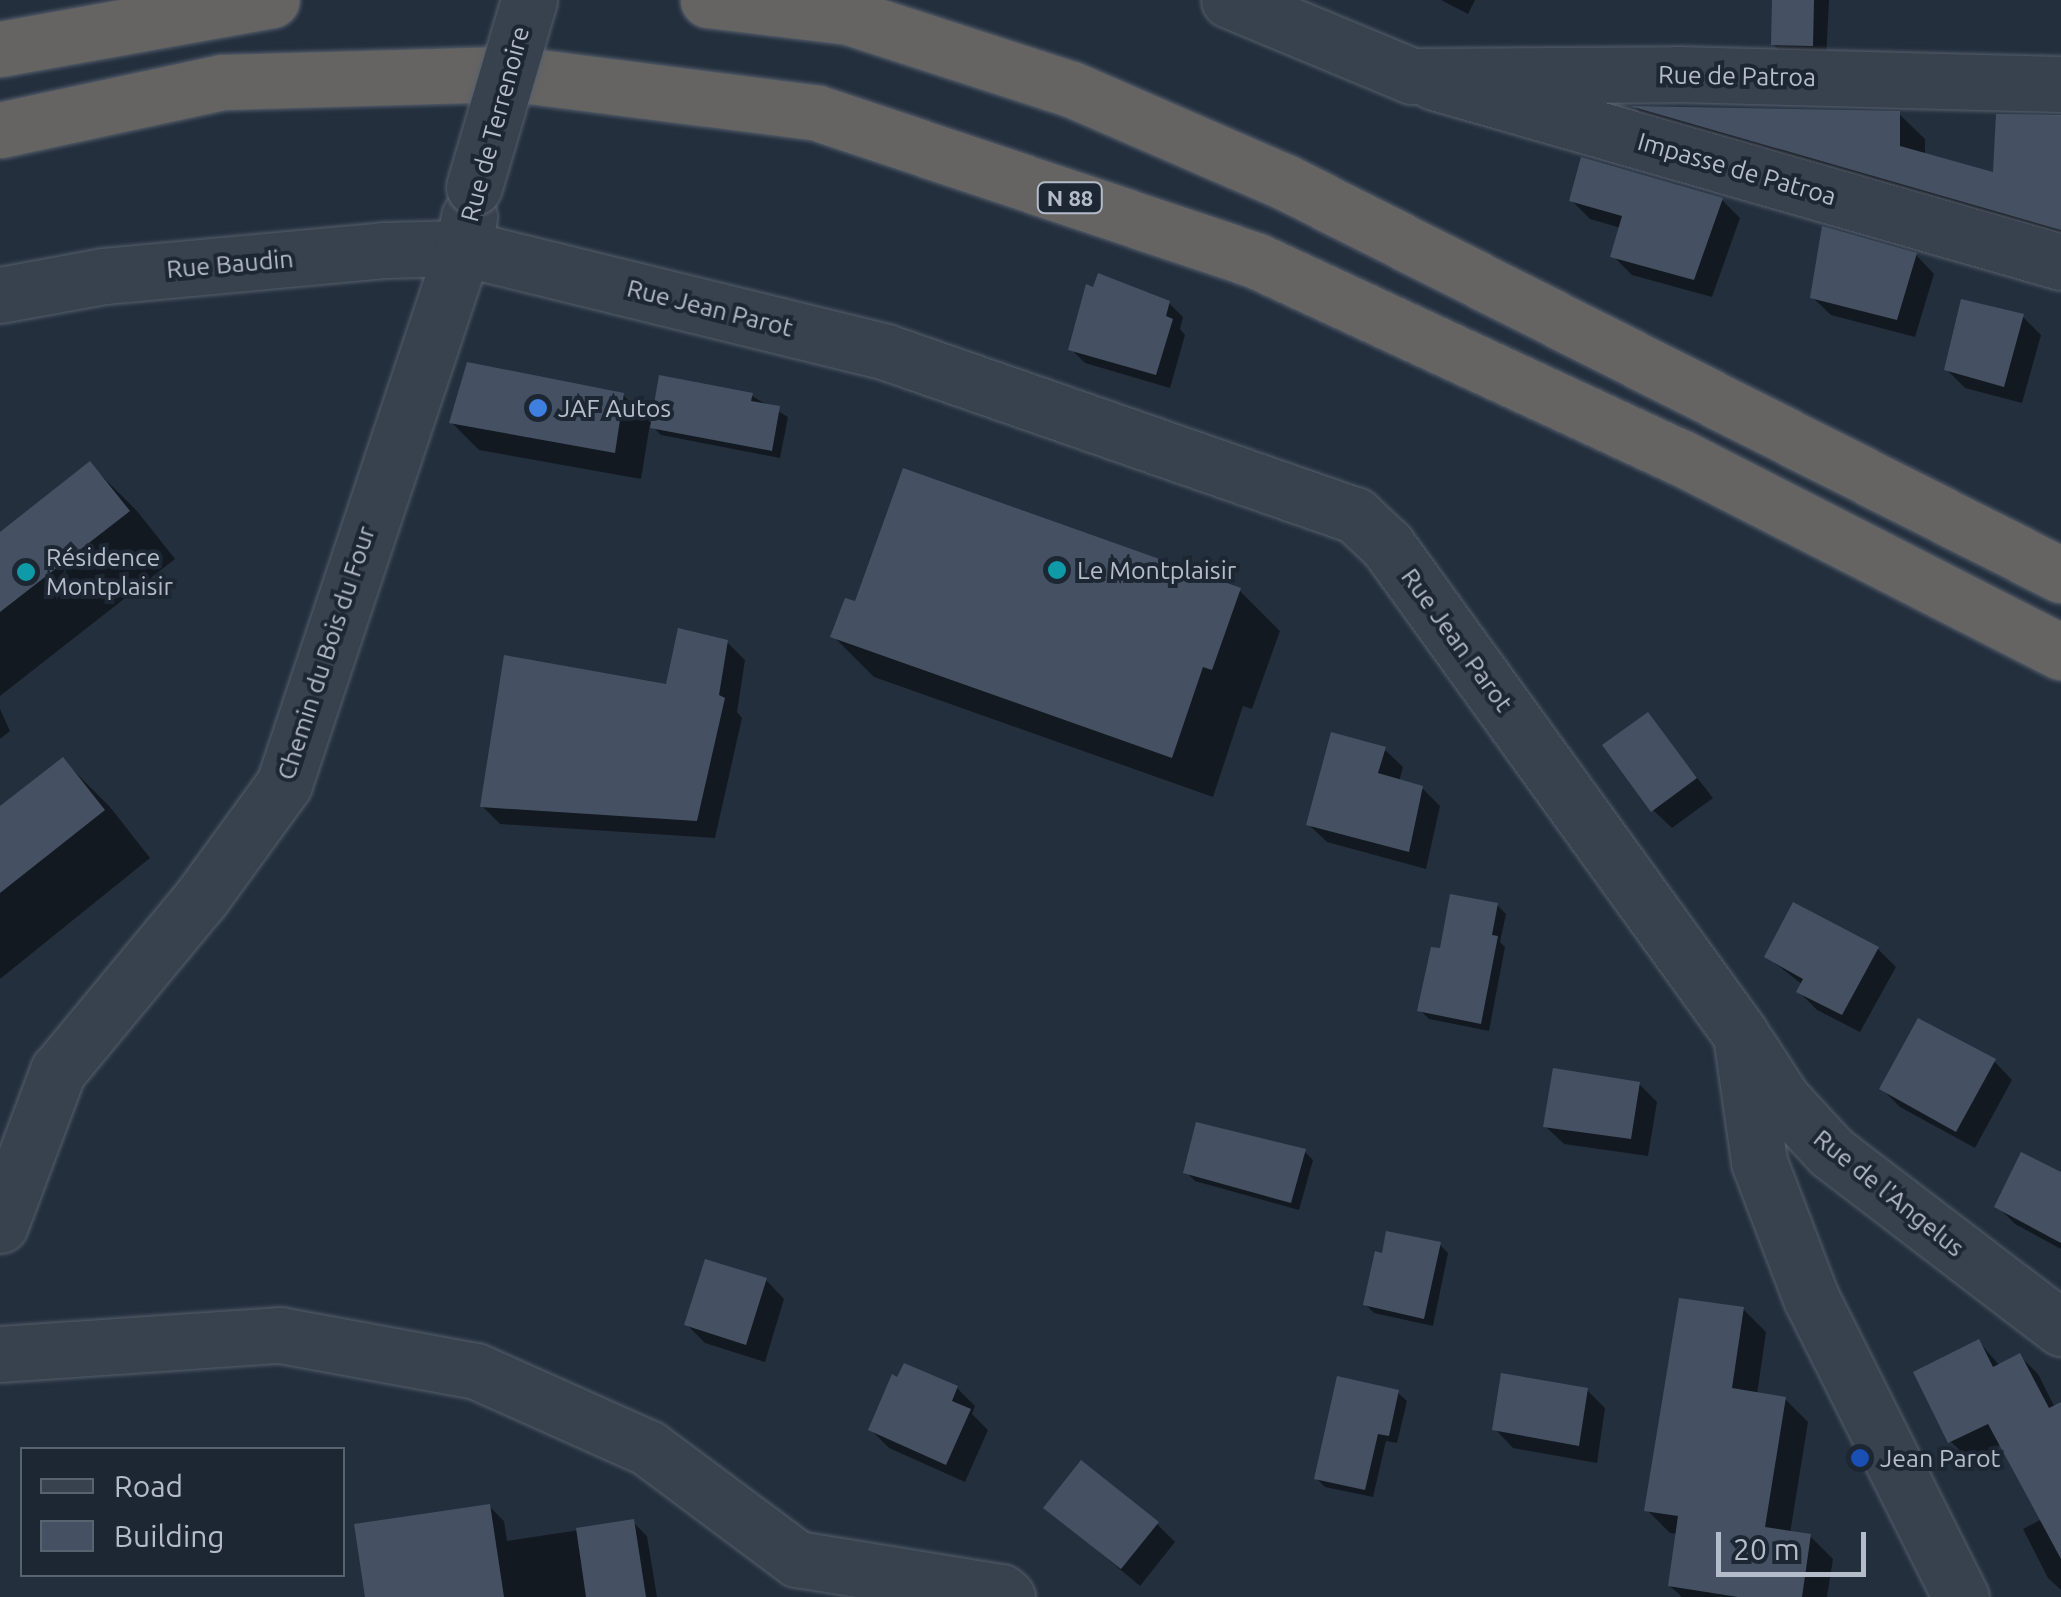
<!DOCTYPE html>
<meta charset="utf-8">
<style>
body{margin:0}
#map{position:relative;width:2061px;height:1597px;overflow:hidden;background:#242f3e;font-family:Ubuntu,sans-serif}
div>[style]{position:absolute}
.shadow>*{inset:0;background:#0007}
.building>*{inset:0;background:#455162}
.roads{filter:drop-shadow(0 0 2px #565f6c) drop-shadow(0 0 2px #565f6c)}
.minor>*{height:55px;margin:-27.5px;padding:0 27.5px;transform-origin:27.5px;border-radius:27.5px;background:#38414e}
.tertiary>*{height:55px;margin:-27.5px;padding:0 27.5px;transform-origin:27.5px;border-radius:27.5px;background:#38414e}
.trunk>*{height:55px;margin:-27.5px;padding:0 27.5px;transform-origin:27.5px;border-radius:27.5px;background:#656462}
.bridges{filter:drop-shadow(0 0 2px #565f6c) drop-shadow(0 0 2px #565f6c)}
.minor-bridge>*{height:55px;margin:-27.5px;padding:0 27.5px;transform-origin:27.5px;border-radius:27.5px;background:#38414e}
.dots>*{width:28px;height:28px;translate:-50% -50%;box-sizing:border-box;border:5px solid #1d2633;border-radius:50%}
span{translate:-50% -50%;white-space:nowrap;text-align:center;line-height:1.15;-webkit-text-stroke:8px #1d2633;paint-order:stroke}
.shield-label span{padding:2px 8px;background:#1d2633;border:2px solid;border-radius:8px;-webkit-text-stroke-width:0}
.shield-label{font-size:22px;color:#b4bcc9;font-weight:700}
.street-label{font-size:25px;color:#b4bcc9}
.poi-label{font-size:25px;color:#b4bcc9}
.left{translate:0 -50%;text-align:left}
.legend{position:absolute;left:20px;top:1447px;width:325px;height:130px;box-sizing:border-box;background:#1d2633;border:2px solid #59626f;margin:0;padding:12px 18px;list-style:none;font-size:30px;color:#b4bcc9}
.legend li{display:flex;align-items:center;gap:20px;height:50px}
.legend b{width:50px;border:2px solid #59626f}
.scale{position:absolute;left:1716px;top:1532px;width:150px;height:45px;box-sizing:border-box;border:5px solid #b4bcc9;border-top:0;padding-left:12px;font-size:30px;line-height:35px;white-space:nowrap;color:#b4bcc9;-webkit-text-stroke:8px #1d2633;paint-order:stroke}
</style>
<div id="map">
<div class="shadow">
<i style="clip-path:polygon(1441px 0,1475px 0,1468px 14px)"></i>
<i style="clip-path:polygon(1775px 0,1829px 0,1826px 60px,1787px 59px,1773px 44px)"></i>
<i style="clip-path:polygon(1636px 108px,1899px 114px,1925px 139px,1925px 156px,1996px 175px,2061px 117px,2061px 246px,1658px 130px)"></i>
<i style="clip-path:polygon(1722px 200px,1740px 218px,1712px 297px,1632px 275px,1613px 256px,1621px 228px,1590px 219px,1572px 201px)"></i>
<i style="clip-path:polygon(1916px 255px,1934px 274px,1915px 337px,1831px 315px,1812px 297px)"></i>
<i style="clip-path:polygon(1169px 303px,1183px 317px,1180px 329px,1185px 335px,1170px 388px,1085px 363px,1071px 349px)"></i>
<i style="clip-path:polygon(2023px 317px,2041px 335px,2022px 403px,1965px 388px,1946px 369px)"></i>
<i style="clip-path:polygon(623px 395px,653px 425px,752px 396px,788px 417px,780px 458px,661px 435px,650px 424px,641px 479px,479px 450px,452px 423px)"></i>
<i style="clip-path:polygon(90px 464px,137px 511px,175px 559px,0 696px,0 535px)"></i>
<i style="clip-path:polygon(1239px 590px,1280px 631px,1252px 709px,1243px 706px,1213px 797px,874px 677px,833px 636px,856px 604px)"></i>
<i style="clip-path:polygon(727px 642px,745px 660px,737px 712px,742px 718px,715px 838px,500px 824px,482px 806px,668px 687px)"></i>
<i style="clip-path:polygon(0 709px,10px 731px,0 739px)"></i>
<i style="clip-path:polygon(1648px 715px,1713px 798px,1672px 828px,1653px 810px)"></i>
<i style="clip-path:polygon(1384px 749px,1403px 767px,1399px 782px,1422px 788px,1440px 806px,1426px 869px,1327px 842px,1308px 824px)"></i>
<i style="clip-path:polygon(63px 760px,110px 807px,150px 858px,0 979px,0 809px)"></i>
<i style="clip-path:polygon(1497px 905px,1506px 914px,1500px 942px,1505px 947px,1489px 1031px,1429px 1019px,1420px 1010px,1442px 951px)"></i>
<i style="clip-path:polygon(1878px 949px,1896px 967px,1860px 1032px,1817px 1010px,1799px 992px,1803px 985px,1767px 957px)"></i>
<i style="clip-path:polygon(1994px 1061px,2012px 1080px,1975px 1148px,1900px 1107px,1882px 1089px)"></i>
<i style="clip-path:polygon(1639px 1084px,1657px 1102px,1648px 1156px,1564px 1144px,1545px 1126px)"></i>
<i style="clip-path:polygon(1304px 1151px,1313px 1160px,1299px 1210px,1195px 1181px,1186px 1172px)"></i>
<i style="clip-path:polygon(2061px 1175px,2061px 1249px,2015px 1224px,1997px 1206px)"></i>
<i style="clip-path:polygon(1440px 1245px,1448px 1253px,1433px 1326px,1374px 1313px,1366px 1305px)"></i>
<i style="clip-path:polygon(766px 1280px,784px 1299px,765px 1362px,705px 1343px,687px 1325px)"></i>
<i style="clip-path:polygon(1743px 1309px,1766px 1332px,1757px 1395px,1785px 1399px,1808px 1422px,1790px 1534px,1810px 1536px,1833px 1559px,1827px 1597px,1682px 1597px,1670px 1586px,1678px 1534px,1670px 1533px,1647px 1510px)"></i>
<i style="clip-path:polygon(1979px 1342px,2000px 1366px,2020px 1356px,2038px 1374px,2055px 1408px,2061px 1405px,2061px 1590px,2048px 1578px,2023px 1529px,2042px 1519px,2002px 1444px,1969px 1459px,1950px 1441px)"></i>
<i style="clip-path:polygon(957px 1388px,975px 1406px,972px 1414px,988px 1430px,965px 1482px,889px 1448px,871px 1430px)"></i>
<i style="clip-path:polygon(1587px 1390px,1605px 1408px,1597px 1463px,1513px 1448px,1495px 1429px)"></i>
<i style="clip-path:polygon(1398px 1393px,1407px 1401px,1397px 1443px,1386px 1441px,1373px 1497px,1325px 1487px,1316px 1478px)"></i>
<i style="clip-path:polygon(489px 1506px,504px 1521px,507px 1541px,633px 1522px,647px 1536px,657px 1597px,384px 1597px)"></i>
<i style="clip-path:polygon(1046px 1507px,1157px 1524px,1175px 1542px,1140px 1586px)"></i>
</div>
<div class="building">
<i style="clip-path:polygon(1772px 0,1814px 0,1813px 46px,1771px 45px)"></i>
<i style="clip-path:polygon(1630px 106px,1900px 111px,1900px 146px,1993px 172px,1996px 114px,2061px 115px,2061px 230px)"></i>
<i style="clip-path:polygon(1581px 157px,1723px 198px,1694px 280px,1610px 257px,1622px 216px,1569px 201px)"></i>
<i style="clip-path:polygon(1822px 226px,1917px 253px,1897px 320px,1810px 298px)"></i>
<i style="clip-path:polygon(1098px 273px,1170px 301px,1166px 316px,1173px 319px,1156px 375px,1068px 350px,1086px 284px,1093px 287px)"></i>
<i style="clip-path:polygon(1961px 299px,2024px 314px,2004px 387px,1944px 370px)"></i>
<i style="clip-path:polygon(467px 362px,624px 393px,615px 453px,449px 423px)"></i>
<i style="clip-path:polygon(659px 375px,753px 393px,751px 401px,780px 406px,772px 451px,650px 428px)"></i>
<i style="clip-path:polygon(90px 461px,130px 511px,0 612px,0 532px)"></i>
<i style="clip-path:polygon(903px 468px,1241px 588px,1212px 670px,1203px 667px,1172px 758px,830px 637px,845px 598px,855px 601px)"></i>
<i style="clip-path:polygon(678px 628px,728px 640px,719px 695px,725px 698px,697px 821px,480px 807px,504px 655px,666px 684px)"></i>
<i style="clip-path:polygon(1648px 712px,1697px 778px,1651px 812px,1602px 745px)"></i>
<i style="clip-path:polygon(1331px 732px,1386px 747px,1378px 773px,1423px 786px,1409px 852px,1306px 825px)"></i>
<i style="clip-path:polygon(63px 757px,105px 810px,0 893px,0 806px)"></i>
<i style="clip-path:polygon(1450px 894px,1498px 903px,1492px 935px,1498px 936px,1481px 1024px,1417px 1011px,1431px 947px,1440px 948px)"></i>
<i style="clip-path:polygon(1793px 902px,1879px 947px,1842px 1015px,1796px 992px,1803px 979px,1764px 957px)"></i>
<i style="clip-path:polygon(1918px 1018px,1996px 1059px,1956px 1132px,1879px 1089px)"></i>
<i style="clip-path:polygon(1553px 1068px,1640px 1082px,1631px 1139px,1543px 1127px)"></i>
<i style="clip-path:polygon(1196px 1122px,1306px 1149px,1291px 1203px,1183px 1173px)"></i>
<i style="clip-path:polygon(2021px 1152px,2061px 1172px,2061px 1243px,1994px 1207px)"></i>
<i style="clip-path:polygon(1386px 1231px,1441px 1242px,1424px 1319px,1363px 1305px,1375px 1251px,1382px 1253px)"></i>
<i style="clip-path:polygon(705px 1259px,767px 1278px,746px 1345px,684px 1325px)"></i>
<i style="clip-path:polygon(1679px 1298px,1744px 1307px,1732px 1388px,1786px 1397px,1765px 1527px,1811px 1534px,1802px 1597px,1738px 1597px,1668px 1586px,1678px 1516px,1644px 1511px)"></i>
<i style="clip-path:polygon(1979px 1339px,1993px 1367px,2020px 1353px,2049px 1408px,2061px 1402px,2061px 1559px,1988px 1424px,1948px 1443px,1913px 1372px)"></i>
<i style="clip-path:polygon(904px 1363px,958px 1386px,952px 1401px,971px 1409px,946px 1465px,868px 1430px,892px 1374px,897px 1377px)"></i>
<i style="clip-path:polygon(1501px 1373px,1588px 1388px,1579px 1446px,1492px 1430px)"></i>
<i style="clip-path:polygon(1337px 1376px,1399px 1390px,1389px 1436px,1378px 1434px,1365px 1490px,1314px 1479px)"></i>
<i style="clip-path:polygon(1081px 1460px,1159px 1522px,1121px 1569px,1043px 1508px)"></i>
<i style="clip-path:polygon(490px 1504px,504px 1597px,365px 1597px,354px 1524px)"></i>
<i style="clip-path:polygon(634px 1519px,646px 1597px,586px 1597px,576px 1528px)"></i>
</div>
<div class="roads">
<div class="minor">
<i style="left:1434px;top:82px;width:652px;rotate:16.02deg"></i>
<i style="left:0;top:295px;width:106px;rotate:-10.4deg"></i>
<i style="left:104px;top:276px;width:281px;rotate:-5.3deg"></i>
<i style="left:384px;top:250px;width:79px;rotate:-1.5deg"></i>
<i style="left:463px;top:248px;width:436px;rotate:13.8deg"></i>
<i style="left:886px;top:352px;width:497px;rotate:19.2deg"></i>
<i style="left:1355px;top:515px;width:44px;rotate:43.2deg"></i>
<i style="left:1387px;top:545px;width:604px;rotate:54.15deg"></i>
<i style="left:1741px;top:1035px;width:128px;rotate:81.9deg"></i>
<i style="left:1759px;top:1162px;width:146px;rotate:69.1deg"></i>
<i style="left:1811px;top:1298px;width:335px;rotate:63.4deg"></i>
<i style="left:1748px;top:1046px;width:64px;rotate:57.1deg"></i>
<i style="left:1783px;top:1100px;width:71px;rotate:47.3deg"></i>
<i style="left:1831px;top:1152px;width:290px;rotate:37.4deg"></i>
<i style="left:0;top:1225px;width:165px;rotate:-69.4deg"></i>
<i style="left:58px;top:1071px;width:226px;rotate:-50.4deg"></i>
<i style="left:202px;top:897px;width:140px;rotate:-54deg"></i>
<i style="left:284px;top:784px;width:565px;rotate:-71.53deg"></i>
<i style="left:463px;top:248px;width:32px;rotate:-79deg"></i>
<i style="left:0;top:1354px;width:281px;rotate:-3.9deg"></i>
<i style="left:280px;top:1335px;width:199px;rotate:10.4deg"></i>
<i style="left:476px;top:1371px;width:188px;rotate:24.1deg"></i>
<i style="left:648px;top:1448px;width:186px;rotate:36.7deg"></i>
<i style="left:797px;top:1559px;width:207px;rotate:9.2deg"></i>
<i style="left:1001px;top:1592px;width:8px;rotate:40deg"></i>
</div>
<div class="tertiary">
<i style="left:1229px;top:0;width:198px;rotate:22.6deg"></i>
<i style="left:1412px;top:76px;width:265px;rotate:-0.4deg"></i>
<i style="left:1677px;top:74px;width:384px;rotate:1.5deg"></i>
</div>
<div class="trunk">
<i style="left:708px;top:0;width:142px;rotate:6.9deg"></i>
<i style="left:849px;top:17px;width:233px;rotate:18deg"></i>
<i style="left:1071px;top:89px;width:233px;rotate:23.5deg"></i>
<i style="left:1285px;top:182px;width:870px;rotate:26.86deg"></i>
<i style="left:0;top:49px;width:276px;rotate:-10.2deg"></i>
<i style="left:0;top:130px;width:227px;rotate:-12.2deg"></i>
<i style="left:222px;top:82px;width:293px;rotate:-1.6deg"></i>
<i style="left:515px;top:74px;width:305px;rotate:7.3deg"></i>
<i style="left:818px;top:113px;width:463px;rotate:18.6deg"></i>
<i style="left:1257px;top:261px;width:466px;rotate:24.9deg"></i>
<i style="left:1680px;top:457px;width:428px;rotate:27.1deg"></i>
</div>
</div>
<div class="bridges">
<div class="minor-bridge">
<i style="left:474px;top:187px;width:195px;rotate:-73.6deg"></i>
</div>
</div>
<div class="dots">
<i style="left:538px;top:408px;background:#3f7fe0"></i>
<i style="left:1057px;top:570px;background:#0f9aa8"></i>
<i style="left:26px;top:572px;background:#0f9aa8"></i>
<i style="left:1860px;top:1458px;background:#1a4fb4"></i>
</div>
<div class="shield-label">
<span style="left:1070px;top:198px">N 88</span>
</div>
<div class="street-label">
<span style="left:1737px;top:76px;rotate:1deg">Rue de Patroa</span>
<span style="left:495px;top:124px;rotate:-75deg">Rue de Terrenoire</span>
<span style="left:1737px;top:169px;rotate:16deg">Impasse de Patroa</span>
<span style="left:230px;top:264px;rotate:-5deg">Rue Baudin</span>
<span style="left:710px;top:308px;rotate:14deg">Rue Jean Parot</span>
<span style="left:1457px;top:640px;rotate:54deg">Rue Jean Parot</span>
<span style="left:326px;top:653px;rotate:-72deg">Chemin du Bois du Four</span>
<span style="left:1889px;top:1193px;rotate:39deg">Rue de l'Angelus</span>
</div>
<div class="poi-label">
<span class="left" style="left:558px;top:408px">JAF Autos</span>
<span class="left" style="left:46px;top:572px">Résidence<br>Montplaisir</span>
<span class="left" style="left:1077px;top:570px">Le Montplaisir</span>
<span class="left" style="left:1880px;top:1458px">Jean Parot</span>
</div>
<ul class="legend">
<li><b style="height:12px;background:#38414e"></b>Road</li>
<li><b style="height:28px;background:#455162"></b>Building</li>
</ul>
<div class="scale">20 m</div>
</div>
